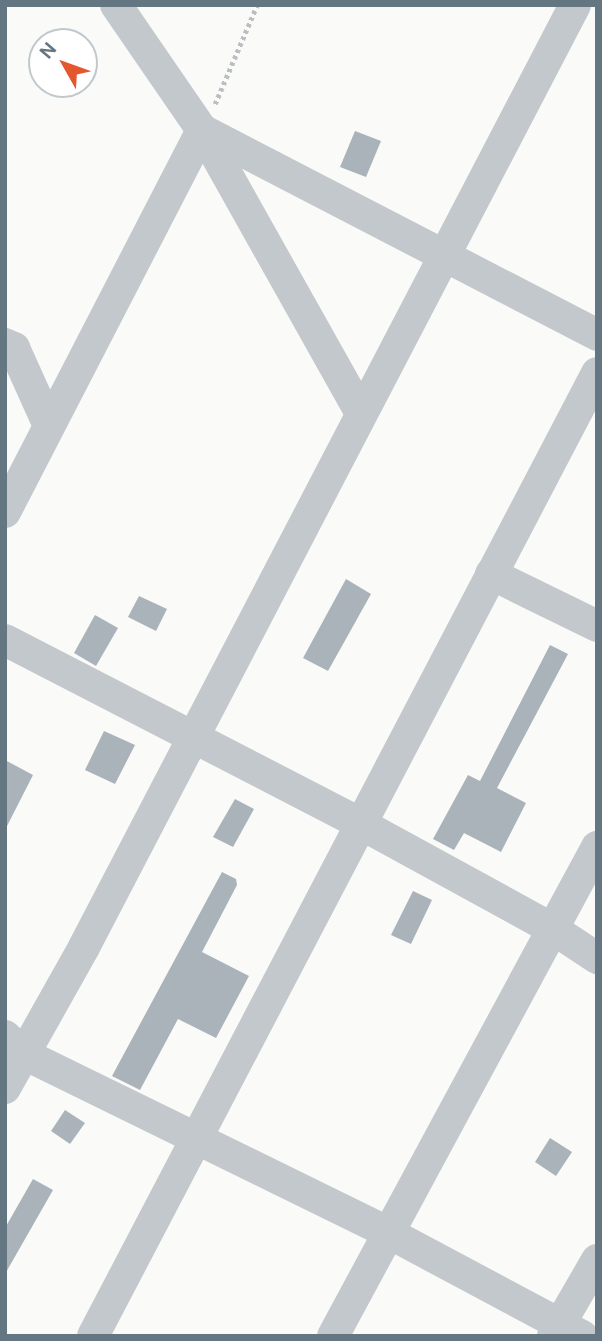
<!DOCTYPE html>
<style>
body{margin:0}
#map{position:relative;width:602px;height:1341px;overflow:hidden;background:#fafaf8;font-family:"DM Sans",sans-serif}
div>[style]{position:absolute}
.building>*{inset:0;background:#aab3b9}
.path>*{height:4.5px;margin-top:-2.25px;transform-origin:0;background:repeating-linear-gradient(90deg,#bbbfc2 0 3.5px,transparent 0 7px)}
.minor>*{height:32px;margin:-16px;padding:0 16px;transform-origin:16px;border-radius:16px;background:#c3c8cc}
span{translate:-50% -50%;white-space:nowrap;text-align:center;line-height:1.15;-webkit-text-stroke:7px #fff;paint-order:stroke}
.frame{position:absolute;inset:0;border:7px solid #657683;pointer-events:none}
.north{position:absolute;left:28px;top:28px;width:70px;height:70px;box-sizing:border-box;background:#fff;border:2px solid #c1c8cd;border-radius:50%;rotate:310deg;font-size:19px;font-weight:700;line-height:28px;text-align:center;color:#657683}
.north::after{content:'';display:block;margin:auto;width:24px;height:32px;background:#e4572e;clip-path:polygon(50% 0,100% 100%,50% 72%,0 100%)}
</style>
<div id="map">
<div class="building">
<i style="clip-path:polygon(355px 131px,381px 141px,366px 177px,340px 167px)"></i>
<i style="clip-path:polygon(346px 579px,371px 594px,328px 671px,303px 658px)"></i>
<i style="clip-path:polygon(139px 596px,167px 609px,156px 631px,128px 617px)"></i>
<i style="clip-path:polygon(95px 615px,118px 628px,96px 666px,74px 653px)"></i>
<i style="clip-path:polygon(550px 645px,568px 654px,497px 788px,526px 803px,501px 852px,464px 833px,454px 850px,433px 839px,468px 775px,480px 781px)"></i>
<i style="clip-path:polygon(104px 731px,135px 745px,115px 784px,85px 770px)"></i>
<i style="clip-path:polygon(5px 760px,33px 775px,5px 830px)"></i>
<i style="clip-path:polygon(235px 799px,254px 809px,233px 847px,213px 837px)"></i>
<i style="clip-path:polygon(222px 872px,236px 879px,237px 885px,202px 952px,249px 976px,216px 1038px,178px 1019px,140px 1090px,112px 1076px)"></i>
<i style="clip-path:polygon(413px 891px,432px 900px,411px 944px,391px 935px)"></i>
<i style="clip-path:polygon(65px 1110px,85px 1123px,70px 1144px,51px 1131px)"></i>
<i style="clip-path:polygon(550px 1138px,572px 1152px,556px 1176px,535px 1162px)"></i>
<i style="clip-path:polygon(33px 1179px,53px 1190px,5px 1274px,5px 1228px)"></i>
</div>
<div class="path">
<i style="left:215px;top:104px;width:108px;rotate:-67deg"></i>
</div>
<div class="minor">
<i style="left:116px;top:5px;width:152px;rotate:55.5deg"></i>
<i style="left:202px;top:130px;width:325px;rotate:60.7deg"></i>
<i style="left:202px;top:130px;width:445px;rotate:27.4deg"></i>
<i style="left:5px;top:344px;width:10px;rotate:24deg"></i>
<i style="left:14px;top:348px;width:85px;rotate:65.8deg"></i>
<i style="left:5px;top:512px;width:430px;rotate:-62.7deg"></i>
<i style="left:491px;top:574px;width:118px;rotate:26.1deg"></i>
<i style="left:5px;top:640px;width:401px;rotate:27.3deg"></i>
<i style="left:361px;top:824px;width:219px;rotate:28.7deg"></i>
<i style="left:553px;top:929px;width:53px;rotate:33.4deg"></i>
<i style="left:5px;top:1036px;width:26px;rotate:43deg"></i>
<i style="left:24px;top:1054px;width:407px;rotate:26.1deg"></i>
<i style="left:389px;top:1233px;width:219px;rotate:28.1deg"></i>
<i style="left:5px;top:1088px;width:162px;rotate:-60.7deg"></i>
<i style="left:84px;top:947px;width:1062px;rotate:-62.47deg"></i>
<i style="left:93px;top:1336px;width:1087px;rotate:-62.37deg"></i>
<i style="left:333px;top:1336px;width:556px;rotate:-61.64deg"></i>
<i style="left:553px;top:1336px;width:88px;rotate:-59.9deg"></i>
</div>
<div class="frame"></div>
<div class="north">N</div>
</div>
